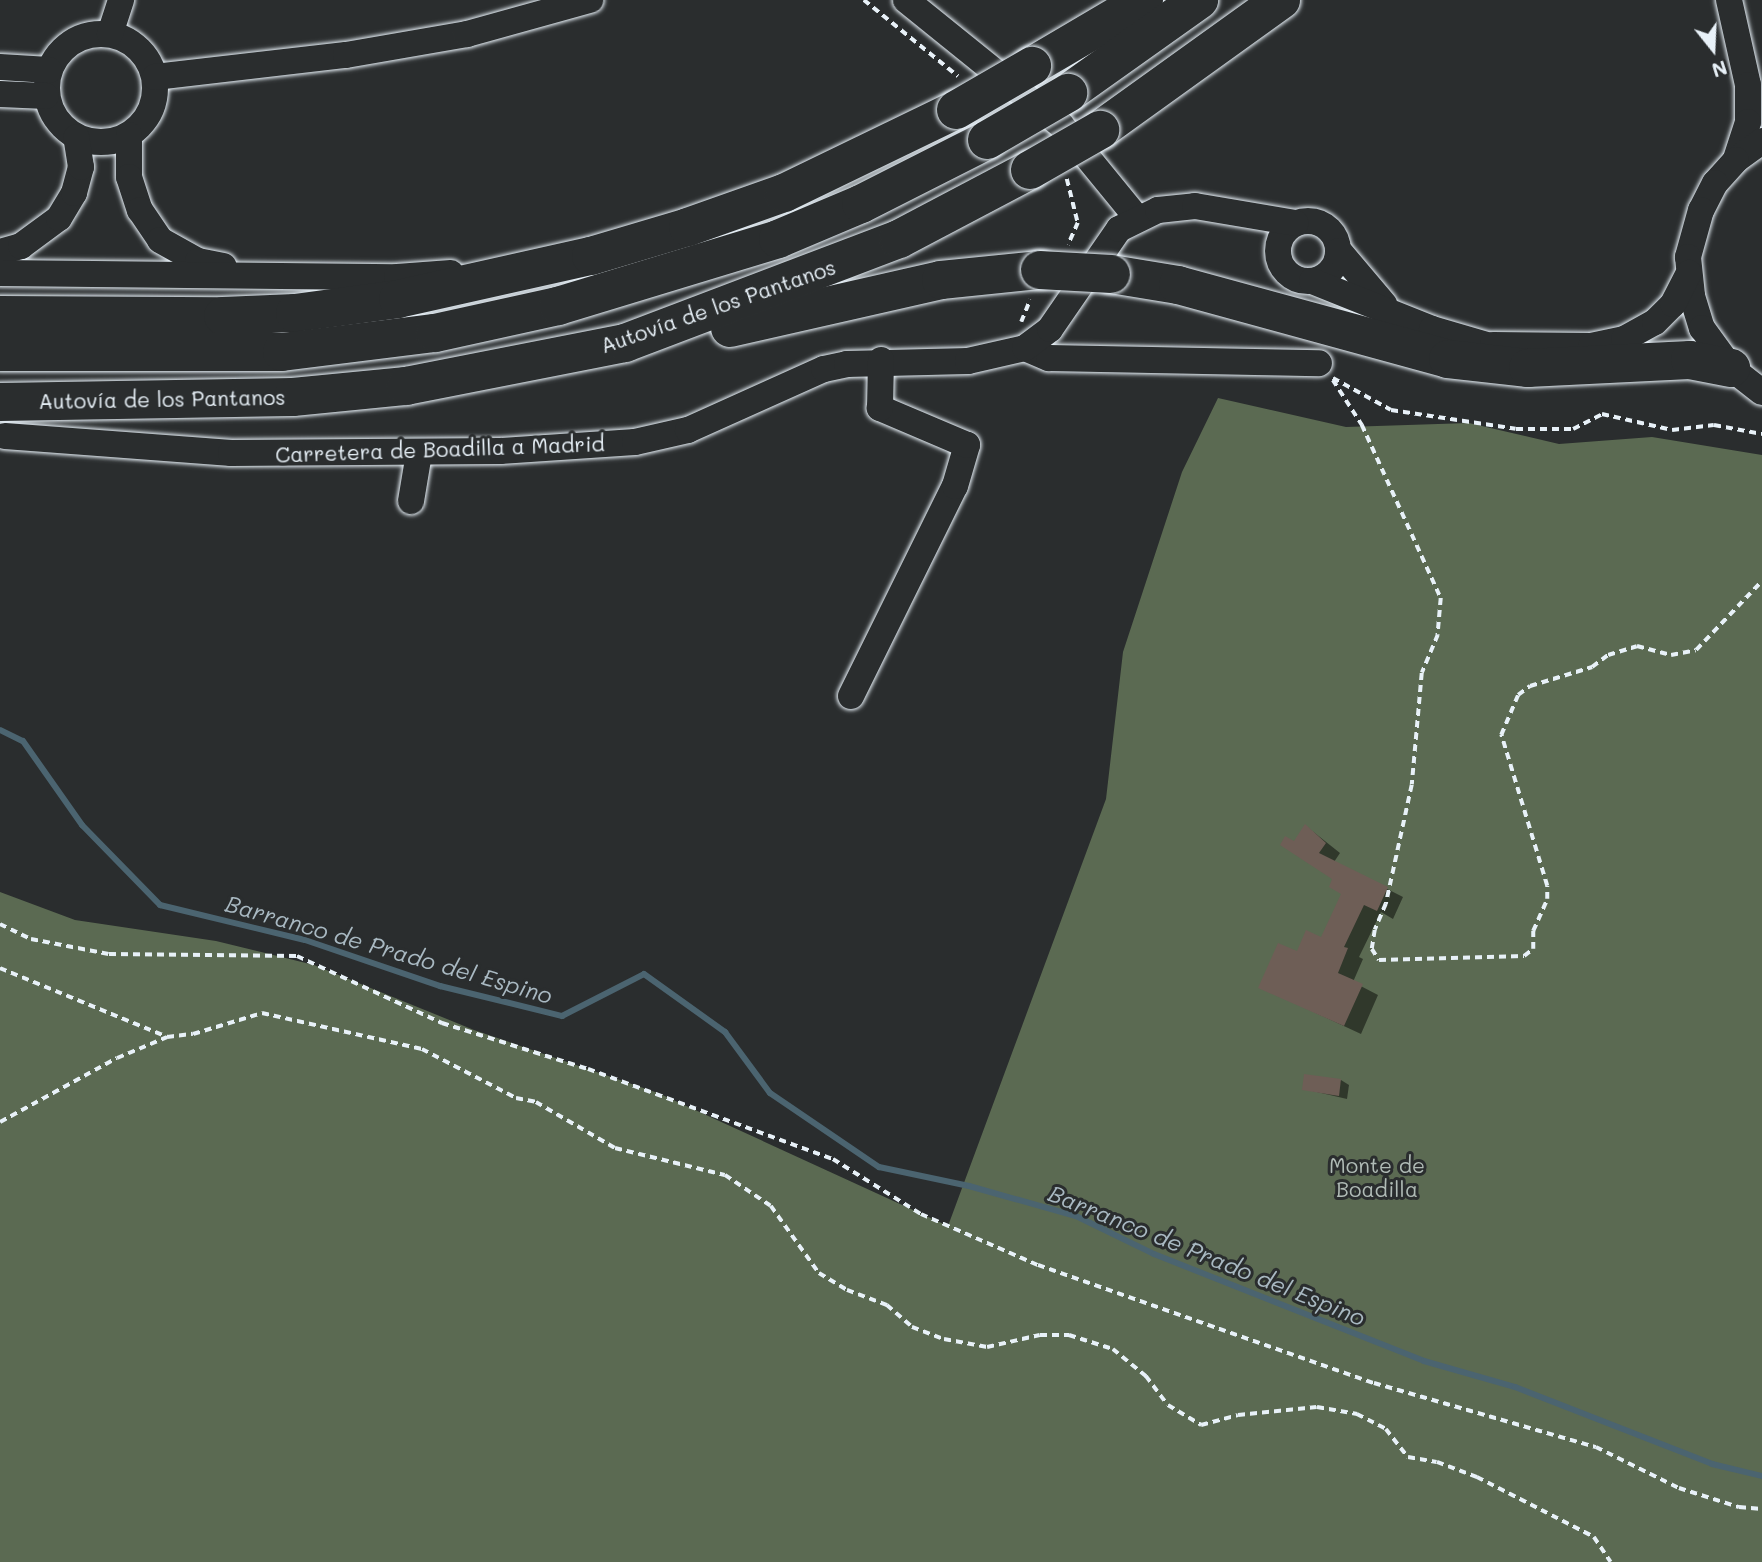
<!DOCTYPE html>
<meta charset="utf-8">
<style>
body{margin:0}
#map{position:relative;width:1762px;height:1562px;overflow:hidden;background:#2a2d2e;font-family:Mali,sans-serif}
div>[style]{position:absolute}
.green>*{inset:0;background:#5b6a52}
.shadow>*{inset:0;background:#0007}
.stream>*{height:6px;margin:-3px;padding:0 3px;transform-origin:3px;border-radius:3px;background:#4b6470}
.building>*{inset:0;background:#6e5e56}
.path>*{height:3.5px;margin-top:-1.75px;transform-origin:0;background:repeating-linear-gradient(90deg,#e8f1f8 0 7px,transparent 0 12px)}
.roads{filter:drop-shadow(0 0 2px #e8f1f8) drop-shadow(0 0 2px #e8f1f8)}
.minor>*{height:26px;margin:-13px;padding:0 13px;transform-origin:13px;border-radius:13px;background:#2a2d2e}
.minor>.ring{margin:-13px;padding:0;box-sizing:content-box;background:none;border:26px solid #2a2d2e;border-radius:50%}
.highway>*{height:38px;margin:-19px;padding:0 19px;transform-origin:19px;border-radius:19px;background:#2a2d2e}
.bridges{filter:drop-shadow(0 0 2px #e8f1f8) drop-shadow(0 0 2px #e8f1f8)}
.highway-bridge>*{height:38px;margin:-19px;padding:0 19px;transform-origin:19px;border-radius:19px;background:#2a2d2e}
span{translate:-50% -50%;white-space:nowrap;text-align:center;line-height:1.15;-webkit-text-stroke:6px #2a2d2e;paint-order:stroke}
.street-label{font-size:21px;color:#e8f1f8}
.park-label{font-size:21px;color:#b0bbb6}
.water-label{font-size:23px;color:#a9b9c2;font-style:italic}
.north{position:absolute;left:1678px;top:14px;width:70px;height:70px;-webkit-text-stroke:5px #2a2d2e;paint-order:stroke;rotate:162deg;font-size:19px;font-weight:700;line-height:28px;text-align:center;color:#e8f1f8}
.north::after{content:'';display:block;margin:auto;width:24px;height:32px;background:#e8f1f8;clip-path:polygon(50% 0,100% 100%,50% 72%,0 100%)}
</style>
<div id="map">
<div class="green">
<i style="clip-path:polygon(1218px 398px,1346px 427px,1469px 423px,1559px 444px,1652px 437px,1762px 455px,1762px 1562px,0 1562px,0 892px,75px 920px,216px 941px,314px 965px,474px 1030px,658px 1093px,948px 1226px,1106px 799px,1123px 652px,1182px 472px)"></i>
</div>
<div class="shadow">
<i style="clip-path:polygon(1306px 826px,1340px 853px,1334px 862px,1403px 897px,1393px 919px,1381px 912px,1359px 957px,1363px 959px,1353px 982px,1378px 995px,1361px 1034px,1260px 987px,1322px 939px,1343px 893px,1334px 878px,1295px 843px)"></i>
<i style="clip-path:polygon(1341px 1080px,1349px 1085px,1347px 1099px,1304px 1089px)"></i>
</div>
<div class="stream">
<i style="left:0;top:730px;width:25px;rotate:26deg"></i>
<i style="left:23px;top:741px;width:103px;rotate:54.9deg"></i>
<i style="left:82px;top:825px;width:112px;rotate:45.7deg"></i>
<i style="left:160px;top:905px;width:149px;rotate:13.6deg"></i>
<i style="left:305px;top:940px;width:143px;rotate:18.8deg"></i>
<i style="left:440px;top:986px;width:126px;rotate:13.8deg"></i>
<i style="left:562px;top:1016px;width:92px;rotate:-27.1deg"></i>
<i style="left:644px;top:974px;width:100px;rotate:35.6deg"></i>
<i style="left:725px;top:1032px;width:76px;rotate:53.6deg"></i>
<i style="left:770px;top:1093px;width:132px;rotate:34.2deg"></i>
<i style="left:879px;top:1167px;width:92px;rotate:11.9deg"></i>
<i style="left:969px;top:1186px;width:111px;rotate:15.7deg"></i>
<i style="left:1076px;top:1216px;width:87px;rotate:26deg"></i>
<i style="left:1154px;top:1254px;width:290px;rotate:21.6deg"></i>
<i style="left:1424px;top:1361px;width:95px;rotate:15.9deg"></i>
<i style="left:1515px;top:1387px;width:212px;rotate:21.3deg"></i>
<i style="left:1712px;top:1464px;width:51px;rotate:13.5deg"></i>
</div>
<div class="building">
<i style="clip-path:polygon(1305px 824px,1326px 843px,1319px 853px,1388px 887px,1377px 911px,1364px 905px,1344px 947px,1348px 948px,1338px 973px,1363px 984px,1344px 1026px,1258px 988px,1278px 943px,1297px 951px,1306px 930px,1321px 937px,1341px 894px,1329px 887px,1332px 879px,1280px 845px,1285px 836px,1294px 841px)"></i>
<i style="clip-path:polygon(1304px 1074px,1341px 1079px,1339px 1096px,1302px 1090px)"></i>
</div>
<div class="path">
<i style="left:864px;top:0;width:121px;rotate:39deg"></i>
<i style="left:1067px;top:179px;width:45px;rotate:76deg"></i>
<i style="left:1078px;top:223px;width:24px;rotate:114deg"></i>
<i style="left:1021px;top:322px;width:24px;rotate:-68deg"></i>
<i style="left:1333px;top:378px;width:66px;rotate:28.9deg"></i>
<i style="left:1391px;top:410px;width:126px;rotate:8.6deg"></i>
<i style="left:1516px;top:429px;width:57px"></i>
<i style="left:1573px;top:429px;width:33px;rotate:-27deg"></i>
<i style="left:1602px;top:414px;width:72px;rotate:12.9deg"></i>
<i style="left:1672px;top:430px;width:42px;rotate:-6.8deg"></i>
<i style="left:1714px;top:425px;width:49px;rotate:10.6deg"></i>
<i style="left:1333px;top:380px;width:54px;rotate:57.2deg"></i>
<i style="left:1362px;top:425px;width:190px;rotate:65.5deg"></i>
<i style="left:1441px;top:598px;width:37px;rotate:95deg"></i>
<i style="left:1438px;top:635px;width:41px;rotate:112.8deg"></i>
<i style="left:1422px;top:673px;width:112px;rotate:95.1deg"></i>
<i style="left:1412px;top:785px;width:122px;rotate:102.3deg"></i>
<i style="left:1386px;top:904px;width:28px;rotate:113deg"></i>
<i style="left:1375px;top:930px;width:19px;rotate:99deg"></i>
<i style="left:1372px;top:949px;width:13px;rotate:58deg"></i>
<i style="left:1379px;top:960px;width:145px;rotate:-1.6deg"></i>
<i style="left:1524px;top:956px;width:11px;rotate:-38deg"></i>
<i style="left:1533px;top:949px;width:18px;rotate:-90deg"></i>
<i style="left:1533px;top:931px;width:35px;rotate:-66deg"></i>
<i style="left:1547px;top:899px;width:13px;rotate:-90deg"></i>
<i style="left:1547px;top:886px;width:158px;rotate:-106.9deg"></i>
<i style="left:1501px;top:735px;width:43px;rotate:-67deg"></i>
<i style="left:1518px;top:695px;width:15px;rotate:-37deg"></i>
<i style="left:1530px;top:686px;width:65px;rotate:-17deg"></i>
<i style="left:1592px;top:667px;width:20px;rotate:-37deg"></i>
<i style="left:1608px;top:655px;width:30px;rotate:-17deg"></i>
<i style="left:1637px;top:646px;width:35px;rotate:15deg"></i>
<i style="left:1671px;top:655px;width:25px;rotate:-11deg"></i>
<i style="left:1696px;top:650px;width:95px;rotate:-46.3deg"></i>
<i style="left:0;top:924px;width:34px;rotate:26deg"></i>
<i style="left:31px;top:939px;width:79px;rotate:10.9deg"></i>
<i style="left:109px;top:954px;width:188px;rotate:0.6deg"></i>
<i style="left:297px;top:956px;width:160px;rotate:24.8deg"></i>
<i style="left:442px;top:1023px;width:153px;rotate:17.5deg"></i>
<i style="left:588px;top:1069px;width:261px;rotate:20.2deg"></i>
<i style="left:833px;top:1159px;width:104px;rotate:32deg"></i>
<i style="left:921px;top:1214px;width:128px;rotate:23.6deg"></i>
<i style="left:1038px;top:1265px;width:356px;rotate:19.4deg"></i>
<i style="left:1374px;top:1383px;width:231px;rotate:16.1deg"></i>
<i style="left:1596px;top:1447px;width:93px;rotate:26.3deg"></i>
<i style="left:1679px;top:1488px;width:63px;rotate:17.6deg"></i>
<i style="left:1739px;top:1507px;width:23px;rotate:5deg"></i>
<i style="left:0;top:968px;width:181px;rotate:22.4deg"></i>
<i style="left:167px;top:1037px;width:26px;rotate:-7deg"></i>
<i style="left:193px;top:1034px;width:72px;rotate:-16.9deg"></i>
<i style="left:262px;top:1013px;width:164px;rotate:12.7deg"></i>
<i style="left:422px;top:1049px;width:106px;rotate:27.5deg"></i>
<i style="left:516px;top:1098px;width:20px;rotate:11deg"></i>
<i style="left:536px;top:1102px;width:91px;rotate:30.2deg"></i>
<i style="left:615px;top:1148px;width:113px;rotate:13.8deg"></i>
<i style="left:725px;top:1175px;width:55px;rotate:34deg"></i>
<i style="left:771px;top:1206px;width:82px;rotate:54.4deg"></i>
<i style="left:819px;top:1273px;width:33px;rotate:31deg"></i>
<i style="left:847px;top:1290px;width:43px;rotate:20.6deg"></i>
<i style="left:887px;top:1305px;width:33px;rotate:41deg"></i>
<i style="left:912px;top:1327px;width:34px;rotate:21deg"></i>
<i style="left:944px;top:1339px;width:44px;rotate:10.5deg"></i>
<i style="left:987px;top:1347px;width:54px;rotate:-12.8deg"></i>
<i style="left:1040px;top:1335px;width:29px"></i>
<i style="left:1069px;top:1335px;width:46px;rotate:17.7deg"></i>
<i style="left:1113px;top:1349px;width:43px;rotate:39.3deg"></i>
<i style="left:1146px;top:1376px;width:36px;rotate:53deg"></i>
<i style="left:1168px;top:1405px;width:39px;rotate:31deg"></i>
<i style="left:1201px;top:1425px;width:38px;rotate:-15deg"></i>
<i style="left:1238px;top:1415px;width:79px;rotate:-5.8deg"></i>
<i style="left:1317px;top:1407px;width:41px;rotate:9.9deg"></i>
<i style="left:1357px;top:1414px;width:33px;rotate:27deg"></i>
<i style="left:1386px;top:1429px;width:36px;rotate:52deg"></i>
<i style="left:1408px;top:1457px;width:29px;rotate:10deg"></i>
<i style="left:1437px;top:1462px;width:43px;rotate:20.6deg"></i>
<i style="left:1477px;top:1477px;width:131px;rotate:27.1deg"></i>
<i style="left:1594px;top:1537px;width:30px;rotate:56deg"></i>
<i style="left:0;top:1122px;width:133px;rotate:-28.7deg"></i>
<i style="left:117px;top:1058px;width:54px;rotate:-22.8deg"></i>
</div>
<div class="roads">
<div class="minor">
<i style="left:906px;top:0;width:199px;rotate:38.9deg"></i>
<i style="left:1061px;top:125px;width:120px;rotate:50.7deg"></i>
<i style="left:1729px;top:0;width:87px;rotate:77.4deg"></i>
<i style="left:1748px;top:85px;width:37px;rotate:90deg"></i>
<i style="left:1748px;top:122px;width:40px;rotate:108deg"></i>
<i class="ring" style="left:47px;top:34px;width:82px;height:82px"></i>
<i style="left:110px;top:34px;width:36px;rotate:-72deg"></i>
<i style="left:0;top:67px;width:49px;rotate:3.5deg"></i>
<i style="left:155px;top:77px;width:192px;rotate:-6.6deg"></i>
<i style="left:346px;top:55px;width:123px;rotate:-9.8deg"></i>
<i style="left:467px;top:34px;width:128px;rotate:-15.5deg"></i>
<i style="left:0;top:94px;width:46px;rotate:2.5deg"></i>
<i style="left:129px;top:135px;width:42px;rotate:90deg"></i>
<i style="left:129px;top:177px;width:35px;rotate:72deg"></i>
<i style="left:140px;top:210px;width:36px;rotate:56deg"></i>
<i style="left:160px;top:240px;width:43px;rotate:28.9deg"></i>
<i style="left:198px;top:261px;width:26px;rotate:11deg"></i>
<i style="left:1762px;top:141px;width:32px;rotate:144deg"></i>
<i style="left:1736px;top:160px;width:31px;rotate:132deg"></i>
<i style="left:1715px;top:183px;width:30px;rotate:117deg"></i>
<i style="left:1701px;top:210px;width:49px;rotate:105.5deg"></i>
<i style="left:1688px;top:257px;width:39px;rotate:84deg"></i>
<i style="left:1692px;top:296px;width:34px;rotate:73deg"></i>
<i style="left:1702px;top:328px;width:49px;rotate:54.1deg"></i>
<i style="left:1731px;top:368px;width:39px;rotate:38deg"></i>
<i class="ring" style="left:1278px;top:221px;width:34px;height:34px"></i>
<i style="left:1339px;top:251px;width:70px;rotate:49.7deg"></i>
<i style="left:0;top:252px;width:22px;rotate:-16deg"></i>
<i style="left:21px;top:246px;width:47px;rotate:-36.4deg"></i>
<i style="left:59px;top:218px;width:29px;rotate:-59deg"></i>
<i style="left:74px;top:193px;width:27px;rotate:-75deg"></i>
<i style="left:81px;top:167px;width:30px;rotate:-99deg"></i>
<i style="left:0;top:273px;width:397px;rotate:0.6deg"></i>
<i style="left:397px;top:277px;width:54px;rotate:-4.2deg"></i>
<i style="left:1312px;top:281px;width:129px;rotate:21.8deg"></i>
<i style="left:1432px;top:329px;width:82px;rotate:16.2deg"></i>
<i style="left:1493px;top:345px;width:98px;rotate:0.6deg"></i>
<i style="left:1591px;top:346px;width:34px;rotate:-12deg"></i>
<i style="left:1624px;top:339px;width:35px;rotate:-29deg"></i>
<i style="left:1655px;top:322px;width:25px;rotate:-45deg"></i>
<i style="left:1673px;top:304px;width:35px;rotate:-63deg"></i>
<i style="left:1025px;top:348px;width:26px;rotate:23deg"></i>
<i style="left:1049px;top:358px;width:270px;rotate:1.1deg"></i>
<i style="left:5px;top:436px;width:227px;rotate:4.3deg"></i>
<i style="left:231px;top:453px;width:269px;rotate:-0.4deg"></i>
<i style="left:500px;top:451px;width:135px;rotate:-3.8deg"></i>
<i style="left:635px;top:442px;width:54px;rotate:-12.8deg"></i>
<i style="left:688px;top:430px;width:149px;rotate:-24.2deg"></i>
<i style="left:824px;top:369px;width:24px;rotate:-12deg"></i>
<i style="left:847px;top:364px;width:121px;rotate:-1.4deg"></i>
<i style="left:968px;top:361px;width:58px;rotate:-12.8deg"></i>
<i style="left:1025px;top:348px;width:31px;rotate:-37deg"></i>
<i style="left:1050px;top:329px;width:121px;rotate:-55.4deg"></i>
<i style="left:1119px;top:229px;width:43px;rotate:-26deg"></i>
<i style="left:1158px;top:210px;width:37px;rotate:-6deg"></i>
<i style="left:1195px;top:206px;width:102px;rotate:9.6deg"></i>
<i style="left:411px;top:501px;width:49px;rotate:-80.5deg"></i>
<i style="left:851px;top:696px;width:234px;rotate:-63.7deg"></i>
<i style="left:955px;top:486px;width:43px;rotate:-73.7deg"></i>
<i style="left:967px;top:445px;width:95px;rotate:-157deg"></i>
<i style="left:880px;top:408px;width:48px;rotate:-88.8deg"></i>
</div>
<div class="highway">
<i style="left:1032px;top:66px;width:130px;rotate:-30.5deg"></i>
<i style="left:1068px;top:93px;width:161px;rotate:-35.4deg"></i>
<i style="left:1100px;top:130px;width:223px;rotate:-35.7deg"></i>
<i style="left:1111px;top:274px;width:68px;rotate:9.3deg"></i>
<i style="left:1178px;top:285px;width:280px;rotate:15.3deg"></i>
<i style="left:1448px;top:359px;width:81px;rotate:6.4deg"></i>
<i style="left:1528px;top:368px;width:162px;rotate:-2.8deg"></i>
<i style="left:1690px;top:360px;width:42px;rotate:11deg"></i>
<i style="left:0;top:315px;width:223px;rotate:0.3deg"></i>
<i style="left:223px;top:316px;width:72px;rotate:-2.4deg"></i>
<i style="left:295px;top:313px;width:104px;rotate:-7.7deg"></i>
<i style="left:398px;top:299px;width:198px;rotate:-12.6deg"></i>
<i style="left:591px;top:256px;width:101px;rotate:-16.6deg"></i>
<i style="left:688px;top:227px;width:102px;rotate:-19.5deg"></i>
<i style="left:784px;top:193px;width:191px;rotate:-25.8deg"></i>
<i style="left:730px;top:328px;width:216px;rotate:-12.8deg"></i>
<i style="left:941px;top:280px;width:100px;rotate:-5.8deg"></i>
<i style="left:0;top:352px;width:282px"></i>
<i style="left:282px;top:352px;width:154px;rotate:-7.1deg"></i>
<i style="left:435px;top:333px;width:126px;rotate:-12.4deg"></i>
<i style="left:558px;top:306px;width:230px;rotate:-16.9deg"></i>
<i style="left:778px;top:239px;width:90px;rotate:-22.9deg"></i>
<i style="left:861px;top:204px;width:141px;rotate:-26.9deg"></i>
<i style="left:0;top:402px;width:293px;rotate:-1deg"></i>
<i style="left:293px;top:397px;width:114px;rotate:-5.6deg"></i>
<i style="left:406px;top:386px;width:223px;rotate:-11.1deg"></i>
<i style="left:625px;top:343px;width:293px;rotate:-20.8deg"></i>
<i style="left:899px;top:239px;width:148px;rotate:-27.8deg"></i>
</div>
</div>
<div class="bridges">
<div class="highway-bridge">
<i style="left:956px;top:110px;width:88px;rotate:-30.1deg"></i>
<i style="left:987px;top:140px;width:94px;rotate:-30.1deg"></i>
<i style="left:1030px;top:170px;width:81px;rotate:-29.7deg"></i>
<i style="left:1040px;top:270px;width:71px;rotate:3.2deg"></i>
</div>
</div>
<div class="street-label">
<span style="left:718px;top:306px;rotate:-19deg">Autovía de los Pantanos</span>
<span style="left:162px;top:399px;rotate:-1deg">Autovía de los Pantanos</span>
<span style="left:440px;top:449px;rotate:-2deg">Carretera de Boadilla a Madrid</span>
</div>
<div class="park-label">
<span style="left:1377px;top:1177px">Monte de<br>Boadilla</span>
</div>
<div class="water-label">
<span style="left:389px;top:949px;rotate:16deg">Barranco de Prado del Espino</span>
<span style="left:1207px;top:1255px;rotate:22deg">Barranco de Prado del Espino</span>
</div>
<div class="north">N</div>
</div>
